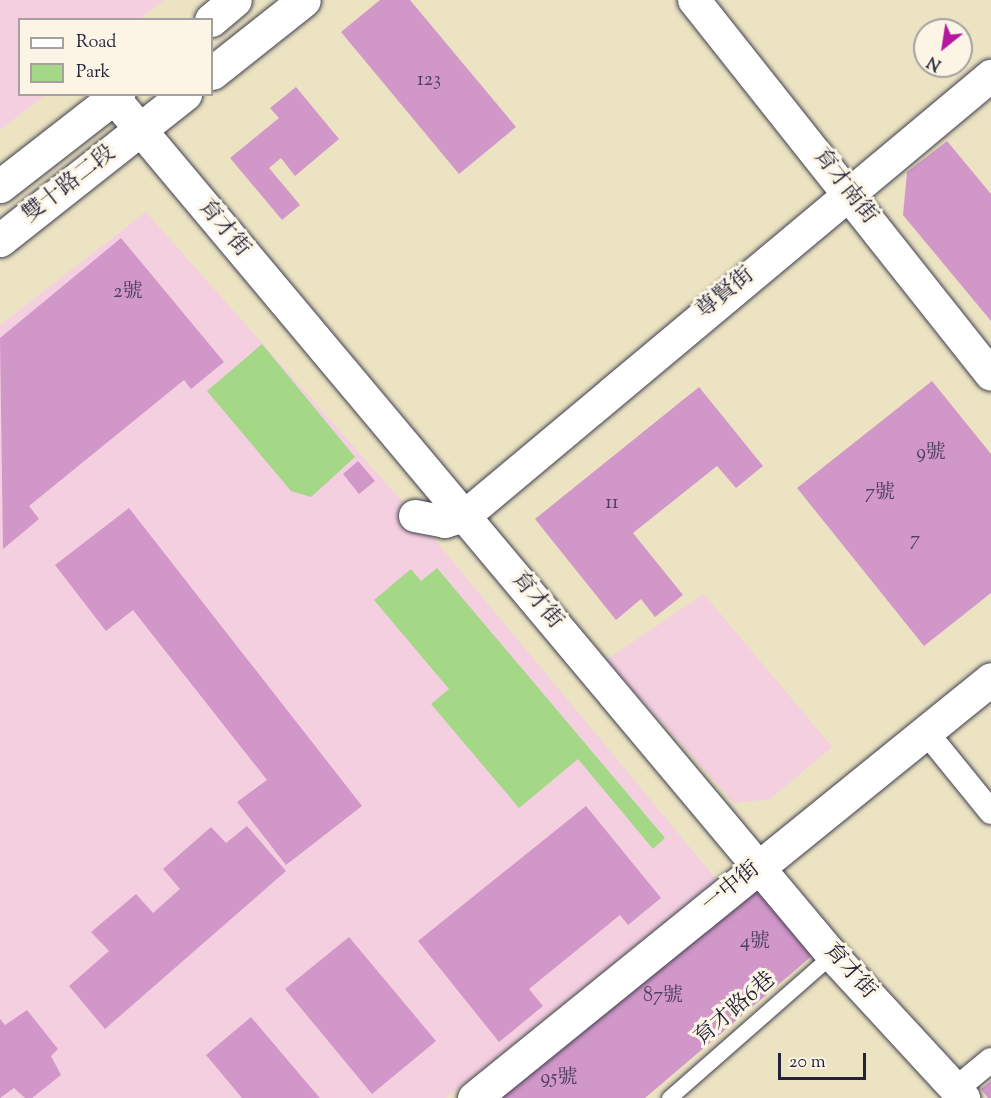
<!DOCTYPE html>
<meta charset="utf-8">
<style>
body{margin:0}
#map{position:relative;width:991px;height:1098px;overflow:hidden;background:#ebe3c2;font-family:"Sorts Mill Goudy","Noto Serif TC",serif}
div>[style]{position:absolute}
.built>*{inset:0;background:#f3cfe0}
.green>*{inset:0;background:#a4d786}
.building>*{inset:0;background:#d297c9}
.roads{filter:drop-shadow(0 0 2px #403f4f) drop-shadow(0 0 2px #403f4f)}
.service>*{height:15px;margin:-7.5px;padding:0 7.5px;transform-origin:7.5px;border-radius:7.5px;background:#fff}
.pedestrian>*{height:24px;margin:-12px;padding:0 12px;transform-origin:12px;border-radius:12px;background:#fff}
.minor>*{height:32px;margin:-16px;padding:0 16px;transform-origin:16px;border-radius:16px;background:#fff}
.tertiary>*{height:33px;margin:-16.5px;padding:0 16.5px;transform-origin:16.5px;border-radius:16.5px;background:#fff}
span{translate:-50% -50%;white-space:nowrap;text-align:center;line-height:1.15;-webkit-text-stroke:6px #fcf5e5;paint-order:stroke}
.number-label{font-size:20px;color:#4e3f5e}
.number-label span{-webkit-text-stroke-width:0}
.street-label{font-size:22px;color:#22223b}
.legend{position:absolute;left:18px;top:18px;width:195px;height:78px;box-sizing:border-box;background:#fcf5e5;border:2px solid #a5a1a1;margin:0;padding:8px 10px;list-style:none;font-size:18px;color:#22223b}
.legend li{display:flex;align-items:center;gap:12px;height:30px}
.legend b{width:30px;border:2px solid #a5a1a1}
.north{position:absolute;left:913px;top:18px;width:60px;height:60px;box-sizing:border-box;background:#fcf5e5;border:2px solid #a5a1a1;border-radius:50%;rotate:210deg;font-size:16px;font-weight:700;line-height:24px;text-align:center;color:#22223b}
.north::after{content:'';display:block;margin:auto;width:21px;height:27px;background:#b5179e;clip-path:polygon(50% 0,100% 100%,50% 72%,0 100%)}
.scale{position:absolute;left:778px;top:1053px;width:88px;height:27px;box-sizing:border-box;border:3px solid #22223b;border-top:0;padding-left:8px;font-size:18px;line-height:21px;white-space:nowrap;color:#22223b;-webkit-text-stroke:4px #fcf5e5;paint-order:stroke}
</style>
<div id="map">
<div class="built">
<i style="clip-path:polygon(0 0,164px 0,140px 19px,20px 20px,20px 94px,45px 95px,0 130px)"></i>
<i style="clip-path:polygon(146px 212px,415px 516px,717px 880px,446px 1098px,0 1098px,0 325px)"></i>
<i style="clip-path:polygon(704px 594px,832px 747px,770px 799px,734px 803px,606px 660px)"></i>
</div>
<div class="green">
<i style="clip-path:polygon(262px 344px,355px 457px,311px 497px,291px 491px,207px 391px)"></i>
<i style="clip-path:polygon(437px 568px,665px 838px,653px 849px,578px 759px,519px 808px,431px 704px,449px 689px,374px 600px,411px 569px,421px 581px)"></i>
</div>
<div class="building">
<i style="clip-path:polygon(380px 0,410px 0,516px 127px,459px 174px,341px 32px)"></i>
<i style="clip-path:polygon(296px 87px,339px 139px,295px 176px,281px 158px,269px 168px,300px 205px,282px 220px,230px 158px,279px 118px,270px 108px)"></i>
<i style="clip-path:polygon(947px 141px,991px 194px,991px 321px,903px 215px,907px 172px)"></i>
<i style="clip-path:polygon(121px 238px,224px 362px,191px 389px,184px 380px,29px 506px,39px 519px,3px 549px,0 338px)"></i>
<i style="clip-path:polygon(932px 381px,991px 454px,991px 593px,924px 646px,797px 488px)"></i>
<i style="clip-path:polygon(699px 387px,763px 466px,736px 488px,717px 466px,633px 533px,683px 595px,655px 617px,641px 599px,616px 620px,535px 519px)"></i>
<i style="clip-path:polygon(358px 461px,375px 481px,359px 494px,343px 474px)"></i>
<i style="clip-path:polygon(129px 508px,362px 806px,286px 865px,237px 802px,267px 780px,133px 610px,106px 631px,55px 565px)"></i>
<i style="clip-path:polygon(586px 806px,661px 898px,628px 925px,620px 915px,529px 989px,543px 1006px,499px 1042px,418px 941px)"></i>
<i style="clip-path:polygon(247px 826px,286px 871px,105px 1029px,69px 986px,109px 951px,91px 932px,136px 894px,153px 913px,180px 889px,163px 869px,211px 827px,226px 843px)"></i>
<i style="clip-path:polygon(753px 884px,813px 955px,645px 1098px,499px 1098px)"></i>
<i style="clip-path:polygon(349px 937px,436px 1041px,372px 1094px,285px 989px)"></i>
<i style="clip-path:polygon(27px 1010px,58px 1049px,51px 1056px,61px 1075px,32px 1098px,25px 1098px,14px 1088px,0 1098px,0 1019px,5px 1025px)"></i>
<i style="clip-path:polygon(251px 1017px,307px 1083px,320px 1098px,242px 1098px,206px 1055px)"></i>
<i style="clip-path:polygon(991px 1081px,991px 1098px,988px 1098px,981px 1089px)"></i>
</div>
<div class="roads">
<div class="service">
<i style="left:669px;top:1098px;width:217px;rotate:-41.3deg"></i>
</div>
<div class="pedestrian">
<i style="left:926px;top:732px;width:103px;rotate:50.9deg"></i>
<i style="left:957px;top:1088px;width:44px;rotate:-39.5deg"></i>
</div>
<div class="minor">
<i style="left:694px;top:0;width:478px;rotate:51.6deg"></i>
<i style="left:114px;top:98px;width:1118px;rotate:50.04deg"></i>
<i style="left:832px;top:955px;width:195px;rotate:47.3deg"></i>
<i style="left:415px;top:516px;width:31px;rotate:11deg"></i>
<i style="left:445px;top:522px;width:21px;rotate:-17deg"></i>
<i style="left:465px;top:516px;width:686px;rotate:-39.91deg"></i>
</div>
<div class="tertiary">
<i style="left:211px;top:20px;width:31px;rotate:-40deg"></i>
<i style="left:212px;top:73px;width:117px;rotate:-38.4deg"></i>
<i style="left:0;top:186px;width:150px;rotate:-37.9deg"></i>
<i style="left:0;top:240px;width:236px;rotate:-38.3deg"></i>
<i style="left:474px;top:1098px;width:665px;rotate:-39.02deg"></i>
</div>
</div>
<div class="number-label">
<span style="left:429px;top:80px">123</span>
<span style="left:128px;top:292px">2號</span>
<span style="left:931px;top:453px">9號</span>
<span style="left:880px;top:493px">7號</span>
<span style="left:612px;top:503px">11</span>
<span style="left:915px;top:540px">7</span>
<span style="left:755px;top:942px">4號</span>
<span style="left:663px;top:996px">87號</span>
<span style="left:559px;top:1078px">95號</span>
</div>
<div class="street-label">
<span style="left:70px;top:185px;rotate:-38deg">雙十路二段</span>
<span style="left:844px;top:187px;rotate:52deg">育才南街</span>
<span style="left:223px;top:229px;rotate:50deg">育才街</span>
<span style="left:726px;top:294px;rotate:-39deg">尊賢街</span>
<span style="left:536px;top:601px;rotate:50deg">育才街</span>
<span style="left:732px;top:888px;rotate:-39deg">一中街</span>
<span style="left:849px;top:972px;rotate:48deg">育才街</span>
<span style="left:736px;top:1010px;rotate:-41deg">育才路6巷</span>
</div>
<ul class="legend">
<li><b style="height:8px;background:#fff"></b>Road</li>
<li><b style="height:16px;background:#a4d786"></b>Park</li>
</ul>
<div class="north">N</div>
<div class="scale">20 m</div>
</div>
